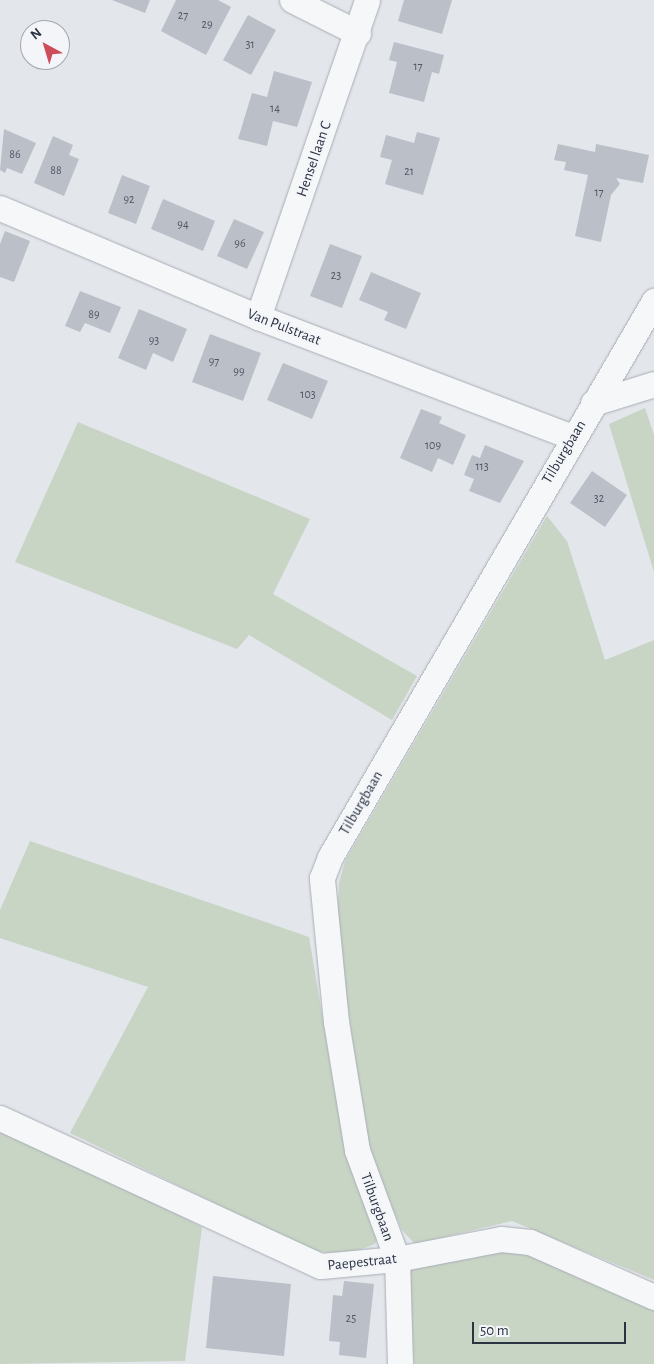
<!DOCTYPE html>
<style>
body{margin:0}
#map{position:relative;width:654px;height:1364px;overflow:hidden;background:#e3e6eb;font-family:"Alegreya Sans",sans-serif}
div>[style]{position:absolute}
.green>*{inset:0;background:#c8d5c5}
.building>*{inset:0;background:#bbbfc8}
.roads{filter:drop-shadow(0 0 1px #a8adb5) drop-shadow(0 0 1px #a8adb5)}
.street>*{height:25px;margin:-12.5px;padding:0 12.5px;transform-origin:12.5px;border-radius:12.5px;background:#f6f7f9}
span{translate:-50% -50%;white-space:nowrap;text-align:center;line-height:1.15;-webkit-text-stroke:4px #f3f5f8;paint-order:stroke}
.number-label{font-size:12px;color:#4f5664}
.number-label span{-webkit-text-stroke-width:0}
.street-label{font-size:15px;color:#2b3343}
.north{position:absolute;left:20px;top:20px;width:50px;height:50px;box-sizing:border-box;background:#f3f5f8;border:1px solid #a3a7b0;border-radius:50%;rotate:321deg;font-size:14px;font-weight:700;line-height:20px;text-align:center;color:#2b3343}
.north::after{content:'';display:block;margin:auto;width:18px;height:22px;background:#cd4c5a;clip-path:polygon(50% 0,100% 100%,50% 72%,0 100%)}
.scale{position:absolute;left:472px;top:1322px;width:154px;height:22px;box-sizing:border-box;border:2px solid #2b3343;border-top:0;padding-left:6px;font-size:15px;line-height:18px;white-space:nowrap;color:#2b3343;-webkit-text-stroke:4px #f3f5f8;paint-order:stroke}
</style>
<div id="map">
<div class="green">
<i style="clip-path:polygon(645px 408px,654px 435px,654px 572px,609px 424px)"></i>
<i style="clip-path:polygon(78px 422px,310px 519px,273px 594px,417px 676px,392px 720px,249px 635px,237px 649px,15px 562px)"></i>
<i style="clip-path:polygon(547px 516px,567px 541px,605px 660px,654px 640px,654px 1280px,512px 1221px,415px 1244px,402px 1230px,368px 1152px,337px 928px,339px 883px,345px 861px)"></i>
<i style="clip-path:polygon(30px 841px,309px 937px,346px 1156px,374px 1220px,379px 1236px,375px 1244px,348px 1254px,314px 1251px,70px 1133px,148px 987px,0 938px,0 910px)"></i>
<i style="clip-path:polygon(0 1132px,47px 1147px,202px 1227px,185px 1361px,0 1364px)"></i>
<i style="clip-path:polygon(479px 1250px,516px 1250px,654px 1308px,654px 1364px,414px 1364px,409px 1264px)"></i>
</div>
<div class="building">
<i style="clip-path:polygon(112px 0,150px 0,145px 13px)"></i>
<i style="clip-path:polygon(176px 0,218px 0,231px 7px,206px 55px,161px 31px)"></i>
<i style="clip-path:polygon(404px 0,452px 0,442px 34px,398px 21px)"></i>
<i style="clip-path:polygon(248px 15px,276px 30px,251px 75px,223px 60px)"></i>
<i style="clip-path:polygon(394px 42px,444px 55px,439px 74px,432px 72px,424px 102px,389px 93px,397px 62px,389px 60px)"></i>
<i style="clip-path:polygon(274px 71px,312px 82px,297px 127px,273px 121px,267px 146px,238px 139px,252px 93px,267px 97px)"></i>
<i style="clip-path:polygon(4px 129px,36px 143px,22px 174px,7px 168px,5px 173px,0 170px)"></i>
<i style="clip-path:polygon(417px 132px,440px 138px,423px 195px,385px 184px,392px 160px,380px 157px,386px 135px,414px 143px)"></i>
<i style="clip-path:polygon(53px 136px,73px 145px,69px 155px,79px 159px,64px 196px,34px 183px)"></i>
<i style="clip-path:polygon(558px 144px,595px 152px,596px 144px,649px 155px,643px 183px,616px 178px,620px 184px,611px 195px,601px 242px,575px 236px,588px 175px,564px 170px,566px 162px,554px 160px)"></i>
<i style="clip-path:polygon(122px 175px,150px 186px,136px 224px,108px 213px)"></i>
<i style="clip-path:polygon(163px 199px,215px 221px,203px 251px,151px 229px)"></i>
<i style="clip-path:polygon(234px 219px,264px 232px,247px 269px,217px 256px)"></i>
<i style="clip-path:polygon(5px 231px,30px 241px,14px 282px,0 277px,0 244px)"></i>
<i style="clip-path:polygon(330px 244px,362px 256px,342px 308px,310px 296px)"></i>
<i style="clip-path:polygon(371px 272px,421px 293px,406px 329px,384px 320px,388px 312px,359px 300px)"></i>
<i style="clip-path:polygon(80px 291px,121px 307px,110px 333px,85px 323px,80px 332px,65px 326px)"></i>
<i style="clip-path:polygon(139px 309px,187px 329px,173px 362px,153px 353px,146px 370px,118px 358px)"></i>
<i style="clip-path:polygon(210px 334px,261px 353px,243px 401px,192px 382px)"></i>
<i style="clip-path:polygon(283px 363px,328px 381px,312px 419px,267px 400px)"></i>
<i style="clip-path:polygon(421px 409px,442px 417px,439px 423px,466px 435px,453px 465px,438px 458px,432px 472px,400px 458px)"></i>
<i style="clip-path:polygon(485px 445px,524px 461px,500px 503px,469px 491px,474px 479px,464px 475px,472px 455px,480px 458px)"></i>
<i style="clip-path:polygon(592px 471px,627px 495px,605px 527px,570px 503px)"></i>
<i style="clip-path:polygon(213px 1276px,291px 1284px,284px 1356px,206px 1348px)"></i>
<i style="clip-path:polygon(344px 1281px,374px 1284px,366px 1358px,339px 1355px,340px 1342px,329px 1341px,333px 1295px,342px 1296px)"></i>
</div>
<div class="roads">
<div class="street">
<i style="left:292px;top:0;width:74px;rotate:26.6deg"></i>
<i style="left:0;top:208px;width:280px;rotate:22.9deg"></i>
<i style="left:258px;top:317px;width:336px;rotate:20.9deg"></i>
<i style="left:258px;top:317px;width:335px;rotate:-71deg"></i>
<i style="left:593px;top:403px;width:64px;rotate:-17.3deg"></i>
<i style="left:0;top:1118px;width:353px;rotate:24.8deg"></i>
<i style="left:321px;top:1266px;width:76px;rotate:-5.3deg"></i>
<i style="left:397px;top:1259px;width:106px;rotate:-10.9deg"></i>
<i style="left:501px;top:1239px;width:29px;rotate:6deg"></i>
<i style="left:530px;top:1242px;width:136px;rotate:23.9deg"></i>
<i style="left:400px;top:1364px;width:105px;rotate:-91.6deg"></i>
<i style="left:397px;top:1259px;width:116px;rotate:-110.2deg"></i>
<i style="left:357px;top:1150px;width:130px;rotate:-99.3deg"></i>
<i style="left:336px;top:1022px;width:145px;rotate:-95.6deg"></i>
<i style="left:322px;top:878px;width:22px;rotate:-69deg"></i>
<i style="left:330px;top:857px;width:644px;rotate:-59.77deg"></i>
</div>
</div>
<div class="number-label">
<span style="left:183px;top:16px">27</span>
<span style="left:207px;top:25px">29</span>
<span style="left:250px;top:45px">31</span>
<span style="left:418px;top:67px">17</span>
<span style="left:275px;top:109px">14</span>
<span style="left:15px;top:155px">86</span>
<span style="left:56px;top:171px">88</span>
<span style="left:409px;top:172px">21</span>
<span style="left:599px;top:193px">17</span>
<span style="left:129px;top:200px">92</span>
<span style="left:183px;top:225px">94</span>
<span style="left:240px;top:244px">96</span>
<span style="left:336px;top:276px">23</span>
<span style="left:94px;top:315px">89</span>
<span style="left:154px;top:341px">93</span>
<span style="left:214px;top:362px">97</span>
<span style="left:239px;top:372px">99</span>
<span style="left:308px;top:395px">103</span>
<span style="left:433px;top:446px">109</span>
<span style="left:482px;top:467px">113</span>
<span style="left:599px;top:499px">32</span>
<span style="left:351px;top:1319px">25</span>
</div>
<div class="street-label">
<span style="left:314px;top:159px;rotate:-71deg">Hensel laan C</span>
<span style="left:284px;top:327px;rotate:21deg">Van Pulstraat</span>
<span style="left:564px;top:452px;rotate:-59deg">Tilburgbaan</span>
<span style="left:361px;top:803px;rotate:-60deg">Tilburgbaan</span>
<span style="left:377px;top:1207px;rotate:70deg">Tilburgbaan</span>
<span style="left:362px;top:1262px;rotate:-6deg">Paepestraat</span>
</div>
<div class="north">N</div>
<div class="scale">50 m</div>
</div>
